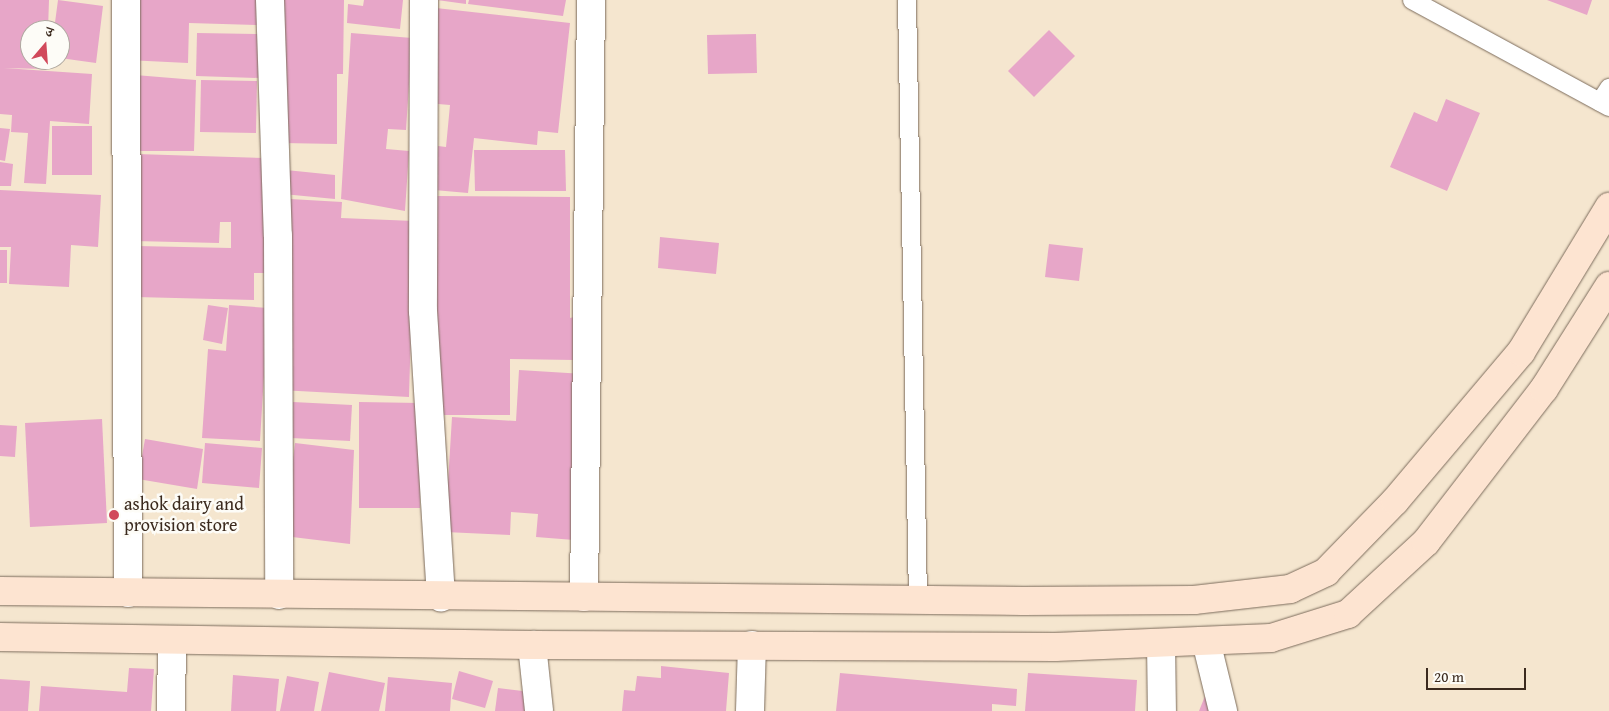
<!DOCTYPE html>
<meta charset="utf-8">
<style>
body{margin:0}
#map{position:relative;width:1609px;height:711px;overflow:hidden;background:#f5e6cf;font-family:"Gentium Book Plus","Noto Serif Devanagari",serif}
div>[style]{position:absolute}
.building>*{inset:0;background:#e7a6c8}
.roads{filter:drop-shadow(0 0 1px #7c6c5c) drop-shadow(0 0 1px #7c6c5c)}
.lane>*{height:18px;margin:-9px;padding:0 9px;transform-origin:9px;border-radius:9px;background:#fff}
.street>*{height:28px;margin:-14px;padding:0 14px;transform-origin:14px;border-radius:14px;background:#fff}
.secondary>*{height:28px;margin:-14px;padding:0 14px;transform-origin:14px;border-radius:14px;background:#fde4d1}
.dots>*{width:14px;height:14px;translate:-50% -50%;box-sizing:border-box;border:2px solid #fdfcf7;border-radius:50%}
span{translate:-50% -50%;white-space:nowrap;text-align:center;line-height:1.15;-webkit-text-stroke:5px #fdfcf7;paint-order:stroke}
.poi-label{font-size:18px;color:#3b2a1e}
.left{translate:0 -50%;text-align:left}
.north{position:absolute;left:20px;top:20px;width:50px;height:50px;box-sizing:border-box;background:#fdfcf7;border:1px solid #afa8a0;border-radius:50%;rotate:18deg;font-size:14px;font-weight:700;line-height:20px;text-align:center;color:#3b2a1e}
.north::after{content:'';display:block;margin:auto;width:18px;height:22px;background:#d1495b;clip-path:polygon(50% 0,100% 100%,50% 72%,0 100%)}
.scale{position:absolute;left:1426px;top:668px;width:100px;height:22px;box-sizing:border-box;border:2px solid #3b2a1e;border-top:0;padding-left:6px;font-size:15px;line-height:18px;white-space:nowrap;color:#3b2a1e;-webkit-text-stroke:4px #fdfcf7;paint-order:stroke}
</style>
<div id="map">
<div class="building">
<i style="clip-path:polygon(0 0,49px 0,48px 30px,30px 30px,30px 60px,47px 60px,46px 69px,4px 68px,92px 74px,89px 124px,50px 121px,46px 184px,24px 183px,28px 133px,11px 132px,12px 115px,0 114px)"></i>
<i style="clip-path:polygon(58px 0,103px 6px,96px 63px,60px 58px,60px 30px,54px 30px)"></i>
<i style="clip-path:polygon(129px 0,258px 0,257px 25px,189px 23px,188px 63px,127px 60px)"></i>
<i style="clip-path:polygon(284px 0,344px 0,343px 74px,337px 74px,337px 144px,283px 143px)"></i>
<i style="clip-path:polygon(364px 0,403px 0,400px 29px,347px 23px,348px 4px,363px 6px)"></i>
<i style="clip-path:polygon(437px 0,466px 0,466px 4px)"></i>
<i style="clip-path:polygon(469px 0,566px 0,563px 16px,468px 4px)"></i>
<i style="clip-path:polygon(1547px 0,1592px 0,1587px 15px)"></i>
<i style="clip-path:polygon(436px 8px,570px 23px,558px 133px,538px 131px,537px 145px,474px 138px,468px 193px,434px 190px,438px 146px,446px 147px,450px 105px,426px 103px)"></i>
<i style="clip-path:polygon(1049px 30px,1075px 56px,1034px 97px,1008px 71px)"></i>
<i style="clip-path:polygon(197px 33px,260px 34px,259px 78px,196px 76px)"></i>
<i style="clip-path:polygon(351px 33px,412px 38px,406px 130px,388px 129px,386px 149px,409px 151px,405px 211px,341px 199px)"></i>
<i style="clip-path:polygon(756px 34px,757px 73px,708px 74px,707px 35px)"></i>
<i style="clip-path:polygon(135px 75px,196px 80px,194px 151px,128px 151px)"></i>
<i style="clip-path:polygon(201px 80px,257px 81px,256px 133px,200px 132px)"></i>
<i style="clip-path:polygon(1446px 99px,1480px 113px,1447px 191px,1390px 167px,1414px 112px,1437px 122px)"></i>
<i style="clip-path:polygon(52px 126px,92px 126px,92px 175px,52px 175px)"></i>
<i style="clip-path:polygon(0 128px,10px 129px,5px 161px,0 160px)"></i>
<i style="clip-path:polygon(474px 150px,565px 150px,566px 191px,475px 191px)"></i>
<i style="clip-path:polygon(136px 154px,264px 158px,265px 273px,254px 273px,254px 300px,136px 297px,137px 246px,231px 248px,231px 222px,220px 222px,219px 243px,134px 241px)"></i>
<i style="clip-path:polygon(0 162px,13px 164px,11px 186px,0 186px)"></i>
<i style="clip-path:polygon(286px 170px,335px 175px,335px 199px,283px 194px)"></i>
<i style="clip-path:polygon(0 190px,101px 195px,98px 247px,71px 245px,69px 287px,9px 284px,11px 247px,0 247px)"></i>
<i style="clip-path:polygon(436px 196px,570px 197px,570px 318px,574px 317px,574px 360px,510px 359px,510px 415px,434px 415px)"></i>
<i style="clip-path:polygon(290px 199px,342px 202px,341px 218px,414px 221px,409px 397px,280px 390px)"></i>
<i style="clip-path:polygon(660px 237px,719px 243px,716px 274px,658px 268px)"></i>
<i style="clip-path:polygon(1049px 244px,1083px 248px,1079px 281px,1045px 277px)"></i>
<i style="clip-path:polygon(0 250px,7px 250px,7px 283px,0 283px)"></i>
<i style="clip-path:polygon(208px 305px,228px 308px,222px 344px,203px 340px)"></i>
<i style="clip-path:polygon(229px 305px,268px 308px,260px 441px,202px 438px,208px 349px,226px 351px)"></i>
<i style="clip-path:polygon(519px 370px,584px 374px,574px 540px,536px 537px,538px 514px,511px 512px,510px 535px,445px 532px,452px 417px,516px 421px)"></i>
<i style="clip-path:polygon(293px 402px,352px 405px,350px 441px,291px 438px)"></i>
<i style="clip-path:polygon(359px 402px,420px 403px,420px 508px,359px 508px)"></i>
<i style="clip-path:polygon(102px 419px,107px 523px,30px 527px,25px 423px)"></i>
<i style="clip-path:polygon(0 425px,17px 426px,15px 457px,0 456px)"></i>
<i style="clip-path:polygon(145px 439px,203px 449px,197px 489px,138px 479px)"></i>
<i style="clip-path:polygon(205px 443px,262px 448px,259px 488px,202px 483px)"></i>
<i style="clip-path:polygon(295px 443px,354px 450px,350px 544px,284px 536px)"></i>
<i style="clip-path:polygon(661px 666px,729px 673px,726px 711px,622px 711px,624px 690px,635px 691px,637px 676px,661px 678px)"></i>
<i style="clip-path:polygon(129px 668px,154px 669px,151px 711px,39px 711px,41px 686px,127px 692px)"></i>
<i style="clip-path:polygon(459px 671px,493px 681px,485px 708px,452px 699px)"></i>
<i style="clip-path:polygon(329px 672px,385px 683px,379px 711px,321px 711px)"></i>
<i style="clip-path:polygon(840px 673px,1017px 689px,1016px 706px,992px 704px,992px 711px,836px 711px)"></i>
<i style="clip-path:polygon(1028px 673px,1137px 680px,1135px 711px,1025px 711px)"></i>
<i style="clip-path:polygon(233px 675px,279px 679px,276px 711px,231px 711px)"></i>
<i style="clip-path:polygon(287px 676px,319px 682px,314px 711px,280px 711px)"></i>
<i style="clip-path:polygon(388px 677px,452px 683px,450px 711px,385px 711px)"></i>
<i style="clip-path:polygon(0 679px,30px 681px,28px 711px,0 711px)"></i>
<i style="clip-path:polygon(498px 688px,531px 692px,529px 711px,495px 711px)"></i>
<i style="clip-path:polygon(1207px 691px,1213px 711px,1199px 711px)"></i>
</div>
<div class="roads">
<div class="lane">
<i style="left:907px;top:0;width:600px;rotate:88.95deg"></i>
<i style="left:1412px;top:0;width:224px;rotate:28.5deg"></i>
<i style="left:1600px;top:102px;width:17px;rotate:-57deg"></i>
</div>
<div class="street">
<i style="left:126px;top:0;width:593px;rotate:89.81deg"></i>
<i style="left:270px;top:0;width:236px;rotate:88.1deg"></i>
<i style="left:278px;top:236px;width:359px;rotate:89.8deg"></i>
<i style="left:424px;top:0;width:311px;rotate:90.2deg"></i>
<i style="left:423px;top:311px;width:287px;rotate:86.4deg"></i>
<i style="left:584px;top:597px;width:597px;rotate:-89.33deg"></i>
<i style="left:1206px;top:641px;width:72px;rotate:76.3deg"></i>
<i style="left:1161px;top:643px;width:68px;rotate:89.2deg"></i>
<i style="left:532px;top:645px;width:66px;rotate:83.9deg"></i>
<i style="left:171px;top:711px;width:71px;rotate:-89.2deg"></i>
<i style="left:750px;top:711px;width:66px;rotate:-88.3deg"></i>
</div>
<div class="secondary">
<i style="left:0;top:591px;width:1023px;rotate:0.56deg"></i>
<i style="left:1023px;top:601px;width:171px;rotate:-0.3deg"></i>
<i style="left:1194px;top:600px;width:97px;rotate:-6.5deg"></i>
<i style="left:1290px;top:589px;width:40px;rotate:-25deg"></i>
<i style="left:1326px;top:572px;width:99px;rotate:-45.8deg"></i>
<i style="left:1395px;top:501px;width:195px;rotate:-49.8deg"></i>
<i style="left:1521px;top:352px;width:170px;rotate:-58.7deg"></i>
<i style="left:0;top:637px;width:532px;rotate:0.86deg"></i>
<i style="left:532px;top:645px;width:523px;rotate:0.22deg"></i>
<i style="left:1055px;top:647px;width:216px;rotate:-2.4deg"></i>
<i style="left:1271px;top:638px;width:81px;rotate:-17.3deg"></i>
<i style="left:1348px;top:614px;width:106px;rotate:-42.7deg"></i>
<i style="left:1426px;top:542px;width:193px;rotate:-52.4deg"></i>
<i style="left:1544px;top:389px;width:122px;rotate:-57.7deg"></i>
</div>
</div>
<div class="dots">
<i style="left:114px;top:515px;background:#d1495b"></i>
</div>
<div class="poi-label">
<span class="left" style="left:124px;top:515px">ashok dairy and<br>provision store</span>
</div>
<div class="north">उ</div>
<div class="scale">20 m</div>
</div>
